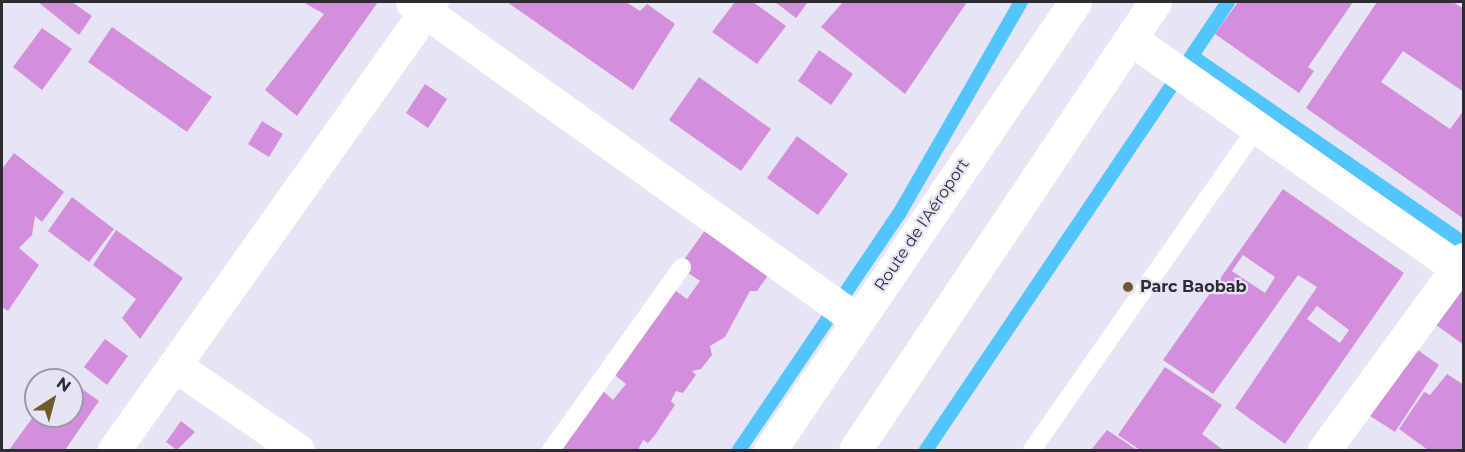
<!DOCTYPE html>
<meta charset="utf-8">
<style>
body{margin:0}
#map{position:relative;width:1465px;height:452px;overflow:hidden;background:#e7e4f6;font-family:Montserrat,sans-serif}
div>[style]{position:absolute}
.stream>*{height:14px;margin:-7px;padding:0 7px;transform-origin:7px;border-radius:7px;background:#51c5fc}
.building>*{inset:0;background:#d38fdc}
.lane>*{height:18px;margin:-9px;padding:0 9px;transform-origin:9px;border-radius:9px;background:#fff}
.street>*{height:33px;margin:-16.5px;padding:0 16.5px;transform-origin:16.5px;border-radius:16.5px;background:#fff}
.highway>*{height:33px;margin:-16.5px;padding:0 16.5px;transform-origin:16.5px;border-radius:16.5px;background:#fff}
.dots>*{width:16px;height:16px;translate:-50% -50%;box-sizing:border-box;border:3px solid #e7e4f6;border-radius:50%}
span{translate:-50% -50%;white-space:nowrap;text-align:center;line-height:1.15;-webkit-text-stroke:4.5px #e7e4f6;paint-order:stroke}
.street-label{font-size:16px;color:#2d2c33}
.poi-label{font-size:16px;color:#2d2c33;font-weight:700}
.left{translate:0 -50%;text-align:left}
.frame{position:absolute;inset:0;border:3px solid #2d2c33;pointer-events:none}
.north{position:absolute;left:24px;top:368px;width:60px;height:60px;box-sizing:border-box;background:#e7e4f6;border:2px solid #9d9aa8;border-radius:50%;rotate:36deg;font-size:16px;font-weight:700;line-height:24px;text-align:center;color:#2d2c33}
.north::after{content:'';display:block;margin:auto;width:21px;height:27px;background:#72592a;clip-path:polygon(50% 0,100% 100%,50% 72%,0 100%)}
</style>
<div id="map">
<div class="stream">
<i style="left:1193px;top:57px;width:329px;rotate:34.5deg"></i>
<i style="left:739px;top:450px;width:285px;rotate:-55.9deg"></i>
<i style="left:899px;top:214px;width:245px;rotate:-60.1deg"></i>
<i style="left:926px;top:450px;width:540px;rotate:-56.02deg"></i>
</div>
<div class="building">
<i style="clip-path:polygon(38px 2px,72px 2px,92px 16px,79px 35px)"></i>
<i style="clip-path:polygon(303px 2px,378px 2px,297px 116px,265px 90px,324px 14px)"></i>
<i style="clip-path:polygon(507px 2px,626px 2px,640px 11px,647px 4px,675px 24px,633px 90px)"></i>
<i style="clip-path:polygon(735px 2px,753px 2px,786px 26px,757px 64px,712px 32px)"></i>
<i style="clip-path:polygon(775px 2px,808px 2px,796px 18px)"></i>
<i style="clip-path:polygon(843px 2px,967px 2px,905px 94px,821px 27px)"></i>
<i style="clip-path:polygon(1238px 2px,1353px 2px,1308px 67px,1314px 71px,1299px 93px,1215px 34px)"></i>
<i style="clip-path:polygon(1377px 2px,1453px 2px,1464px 9px,1464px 92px,1403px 51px,1381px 82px,1450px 129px,1464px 110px,1464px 219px,1306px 108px)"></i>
<i style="clip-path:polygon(112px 27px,212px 97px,187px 132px,88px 62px)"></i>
<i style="clip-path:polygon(42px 28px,72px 49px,42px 90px,13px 67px)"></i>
<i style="clip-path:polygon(819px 50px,853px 74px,831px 105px,798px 81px)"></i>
<i style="clip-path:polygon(699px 77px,771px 129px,741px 171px,669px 120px)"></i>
<i style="clip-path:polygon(425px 84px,447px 99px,428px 128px,406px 113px)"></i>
<i style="clip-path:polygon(262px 121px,283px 134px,269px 157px,248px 144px)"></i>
<i style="clip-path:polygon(797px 136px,848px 174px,818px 215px,767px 178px)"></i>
<i style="clip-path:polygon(14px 153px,64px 192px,42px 222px,35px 216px,32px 235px,19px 248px,39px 265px,8px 311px,2px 307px,2px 169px)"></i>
<i style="clip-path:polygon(evenodd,1283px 189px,1404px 273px,1285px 444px,1235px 408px,1317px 287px,1298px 275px,1213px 394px,1163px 360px,1283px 189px,1243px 255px,1275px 277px,1265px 293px,1232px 271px,1243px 255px,1283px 189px,1317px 306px,1349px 330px,1340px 343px,1307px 319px,1317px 306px)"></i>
<i style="clip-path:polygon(72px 197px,114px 229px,89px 262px,48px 231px)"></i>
<i style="clip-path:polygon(evenodd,711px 222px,774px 267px,757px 291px,750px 291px,725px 337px,710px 346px,712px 355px,701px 369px,692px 371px,696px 375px,683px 393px,676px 391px,671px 401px,675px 405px,655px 435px,648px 443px,643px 440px,638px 450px,547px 450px,711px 222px,682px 269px,700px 281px,687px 299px,669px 286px,682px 269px,711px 222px,609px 370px,626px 384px,613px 400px,596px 385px,609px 370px)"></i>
<i style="clip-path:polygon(116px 230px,183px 278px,140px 339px,122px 318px,136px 299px,93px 265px)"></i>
<i style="clip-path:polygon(1464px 284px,1464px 345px,1432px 322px)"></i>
<i style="clip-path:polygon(105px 339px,128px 356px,107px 385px,84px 367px)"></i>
<i style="clip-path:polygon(1412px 346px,1439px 365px,1395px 432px,1367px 414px)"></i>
<i style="clip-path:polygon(1165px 367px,1222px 405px,1202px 434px,1223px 450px,1140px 450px,1118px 435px)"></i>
<i style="clip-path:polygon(1447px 374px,1464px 385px,1464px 450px,1428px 450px,1399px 429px,1424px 392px,1430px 395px)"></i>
<i style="clip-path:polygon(72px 382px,99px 401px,65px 450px,9px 450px,36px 413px,72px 416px)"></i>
<i style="clip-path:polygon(181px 421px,195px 432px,177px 450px,166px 442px)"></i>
<i style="clip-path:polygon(1107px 430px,1137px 450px,1091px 450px)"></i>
</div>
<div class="lane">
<i style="left:551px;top:450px;width:225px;rotate:-54.4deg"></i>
<i style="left:1032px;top:450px;width:393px;rotate:-55.1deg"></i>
</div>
<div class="street">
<i style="left:412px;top:2px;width:547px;rotate:35.55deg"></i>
<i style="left:1131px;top:39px;width:407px;rotate:35.1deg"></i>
<i style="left:174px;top:365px;width:150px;rotate:34.4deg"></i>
<i style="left:114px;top:450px;width:549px;rotate:-54.63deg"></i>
<i style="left:1324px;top:450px;width:237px;rotate:-53.8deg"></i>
</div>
<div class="highway">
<i style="left:770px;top:450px;width:542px;rotate:-55.75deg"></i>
<i style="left:855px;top:450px;width:539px;rotate:-56.19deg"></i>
</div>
<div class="dots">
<i style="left:1128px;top:287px;background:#72592a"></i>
</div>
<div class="street-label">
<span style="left:922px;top:225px;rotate:-56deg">Route de l'Aéroport</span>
</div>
<div class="poi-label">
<span class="left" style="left:1140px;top:287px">Parc Baobab</span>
</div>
<div class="frame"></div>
<div class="north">N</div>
</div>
